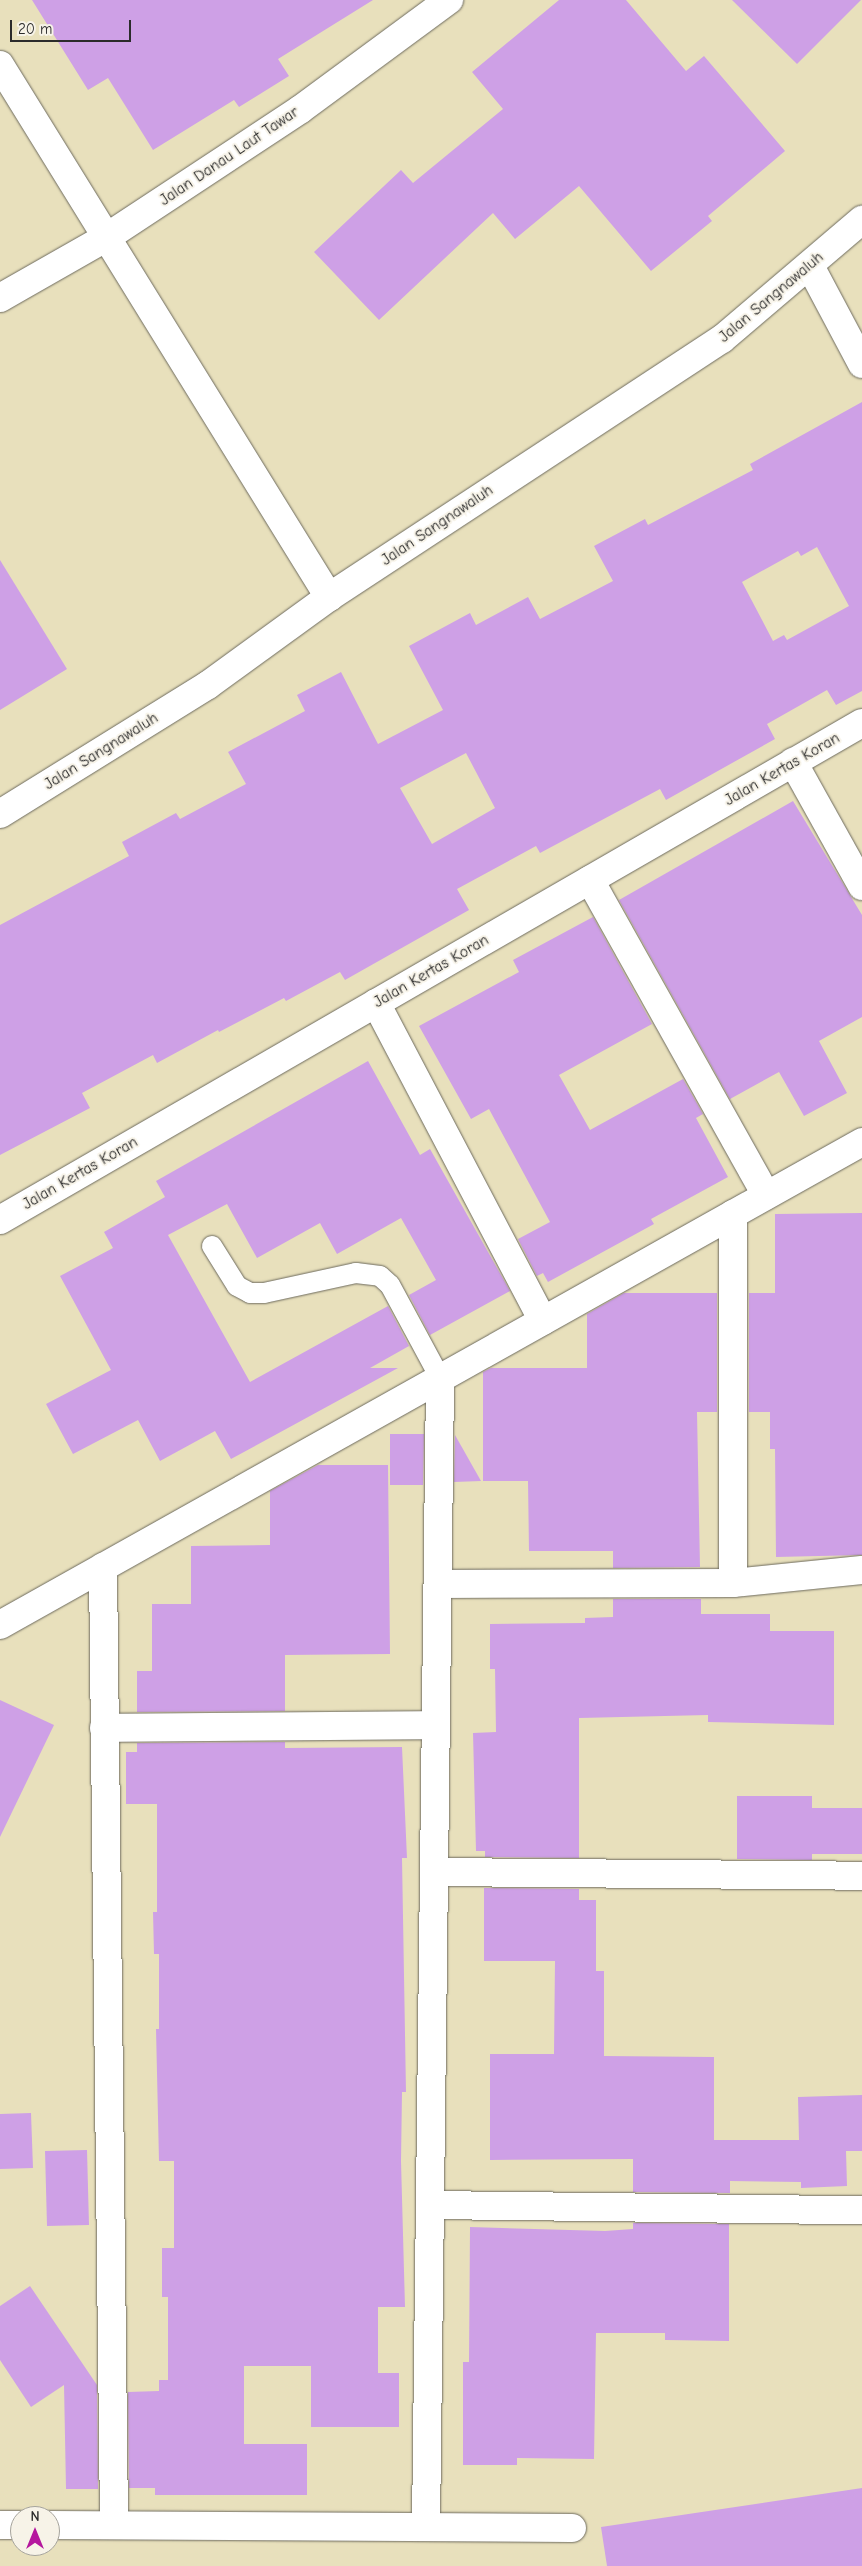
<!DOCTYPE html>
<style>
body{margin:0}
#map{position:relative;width:862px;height:2566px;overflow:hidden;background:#e8e0bc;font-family:"Comic Neue",sans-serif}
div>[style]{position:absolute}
.building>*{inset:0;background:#cea0e6}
.roads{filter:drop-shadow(0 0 1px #6d6a5e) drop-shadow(0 0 1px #6d6a5e)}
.service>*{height:20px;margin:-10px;padding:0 10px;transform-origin:10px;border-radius:10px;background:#fff}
.minor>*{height:28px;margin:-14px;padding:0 14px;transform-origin:14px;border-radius:14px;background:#fff}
.primary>*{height:28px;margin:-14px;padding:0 14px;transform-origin:14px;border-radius:14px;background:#fff}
span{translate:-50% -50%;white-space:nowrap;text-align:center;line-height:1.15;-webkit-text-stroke:4px #f7f3e8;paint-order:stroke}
.street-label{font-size:16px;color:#2b2b2b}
.north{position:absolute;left:10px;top:2506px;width:50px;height:50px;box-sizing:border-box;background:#f7f3e8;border:1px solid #a5a39c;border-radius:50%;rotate:0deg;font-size:14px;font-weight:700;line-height:20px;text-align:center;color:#2b2b2b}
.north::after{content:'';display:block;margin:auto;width:18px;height:22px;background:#b5179e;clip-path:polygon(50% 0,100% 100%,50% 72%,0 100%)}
.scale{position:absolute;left:10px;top:20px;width:121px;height:22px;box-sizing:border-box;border:2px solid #2b2b2b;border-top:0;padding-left:6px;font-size:15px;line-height:18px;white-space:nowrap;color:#2b2b2b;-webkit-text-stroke:4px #f7f3e8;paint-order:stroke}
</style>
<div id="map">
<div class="building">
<i style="clip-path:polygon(32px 0,373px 0,278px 59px,289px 76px,239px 107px,234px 100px,153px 150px,108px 78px,88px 90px)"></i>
<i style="clip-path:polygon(559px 0,626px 0,686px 71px,704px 56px,785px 151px,708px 216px,712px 221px,651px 271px,579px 186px,515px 239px,493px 213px,379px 320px,314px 252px,401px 170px,413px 183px,503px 109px,472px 72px)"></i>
<i style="clip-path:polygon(732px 0,861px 0,797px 64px)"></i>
<i style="clip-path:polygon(evenodd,862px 402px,862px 691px,836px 705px,827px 690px,767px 724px,775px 739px,666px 800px,660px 789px,540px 853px,536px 846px,457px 889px,469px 910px,345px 980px,340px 972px,286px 1001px,284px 998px,219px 1032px,218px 1030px,157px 1063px,153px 1055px,82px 1093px,90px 1108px,0 1155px,0 925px,129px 856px,122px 842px,176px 813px,180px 819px,246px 784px,228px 752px,305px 711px,297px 695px,341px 672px,378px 744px,443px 710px,409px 646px,470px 613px,476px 625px,528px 597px,540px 619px,613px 581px,594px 546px,645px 519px,648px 525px,753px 470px,750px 464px,862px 402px,817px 547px,849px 606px,787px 640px,784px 635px,773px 641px,742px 582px,798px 551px,801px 556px,817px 547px,862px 402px,466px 753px,495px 808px,432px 844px,400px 788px,466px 753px)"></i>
<i style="clip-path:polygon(0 560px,67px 669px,0 710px)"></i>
<i style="clip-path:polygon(793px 801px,862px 915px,862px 1017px,819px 1041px,847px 1093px,804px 1116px,779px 1072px,730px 1099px,619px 900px)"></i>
<i style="clip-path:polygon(593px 917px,652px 1024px,559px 1075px,590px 1130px,683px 1079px,703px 1114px,696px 1118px,728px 1177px,651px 1219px,654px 1224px,548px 1282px,543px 1273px,537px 1276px,518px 1239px,550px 1222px,489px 1109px,471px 1119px,419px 1026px,519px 972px,513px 960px)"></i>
<i style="clip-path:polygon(368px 1061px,420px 1155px,430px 1149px,510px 1291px,430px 1335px,409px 1295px,436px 1280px,401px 1218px,337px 1254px,320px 1223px,257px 1258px,227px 1204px,168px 1235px,250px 1382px,388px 1306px,409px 1346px,370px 1368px,398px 1368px,231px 1459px,215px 1431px,160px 1461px,138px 1420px,73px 1454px,46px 1404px,111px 1370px,60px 1276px,113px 1248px,104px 1232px,165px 1197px,156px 1181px)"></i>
<i style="clip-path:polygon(862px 1213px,862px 1555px,776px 1557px,775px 1449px,770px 1449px,770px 1412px,749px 1412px,749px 1293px,775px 1293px,775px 1214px)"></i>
<i style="clip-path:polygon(624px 1293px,717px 1293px,717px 1412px,697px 1412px,700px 1567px,613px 1568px,613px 1551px,529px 1551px,528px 1481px,483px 1481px,483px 1372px,491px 1368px,587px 1368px,587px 1314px)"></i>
<i style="clip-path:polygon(390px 1434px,424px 1434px,423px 1485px,390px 1485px)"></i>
<i style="clip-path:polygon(455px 1435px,481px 1481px,454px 1482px)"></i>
<i style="clip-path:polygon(318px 1465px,388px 1465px,390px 1654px,285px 1655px,285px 1711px,137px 1712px,137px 1671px,152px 1671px,152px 1604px,191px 1604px,191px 1546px,270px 1545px,270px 1491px)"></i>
<i style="clip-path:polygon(613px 1599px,701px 1599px,701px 1614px,770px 1614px,770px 1631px,834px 1631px,834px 1725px,708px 1722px,708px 1715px,579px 1718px,579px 1858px,485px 1857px,485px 1851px,476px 1851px,473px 1733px,496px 1732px,495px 1669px,490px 1669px,490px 1624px,585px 1623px,585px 1618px,613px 1617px)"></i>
<i style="clip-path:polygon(0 1700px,54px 1725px,0 1837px)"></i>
<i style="clip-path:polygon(285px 1742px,285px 1748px,402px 1747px,407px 1858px,402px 1858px,406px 2092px,402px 2092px,401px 2161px,405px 2307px,378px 2307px,378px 2373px,399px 2373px,399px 2427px,311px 2427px,311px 2366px,244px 2366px,244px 2444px,307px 2444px,307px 2495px,155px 2495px,155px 2488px,129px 2488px,128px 2392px,159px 2391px,159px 2380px,168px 2380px,168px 2297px,162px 2297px,162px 2248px,174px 2248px,174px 2161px,159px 2161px,156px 2029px,159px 2029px,159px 1954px,154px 1954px,153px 1912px,157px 1912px,157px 1804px,126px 1804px,126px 1752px,137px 1752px,137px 1743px)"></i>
<i style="clip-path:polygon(737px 1796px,812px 1796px,812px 1808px,862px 1808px,862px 1854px,812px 1854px,812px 1860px,737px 1859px)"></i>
<i style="clip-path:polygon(484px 1888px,579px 1889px,579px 1900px,596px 1900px,596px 1971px,604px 1971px,604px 2056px,714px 2057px,714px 2140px,799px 2140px,798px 2097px,862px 2095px,862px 2151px,846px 2151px,847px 2186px,801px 2188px,801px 2182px,730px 2181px,730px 2193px,633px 2192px,633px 2159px,490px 2160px,490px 2054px,554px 2054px,555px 1961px,484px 1961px)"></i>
<i style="clip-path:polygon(31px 2113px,33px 2168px,0 2169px,0 2114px)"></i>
<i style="clip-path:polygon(87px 2150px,89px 2225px,47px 2226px,45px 2151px)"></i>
<i style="clip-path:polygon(633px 2223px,729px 2224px,729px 2341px,665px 2340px,665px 2333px,596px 2333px,594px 2459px,517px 2458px,517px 2465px,463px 2465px,463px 2362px,469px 2362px,470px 2227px,605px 2231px,633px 2229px)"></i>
<i style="clip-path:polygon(30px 2286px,97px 2385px,98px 2489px,66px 2489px,64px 2385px,31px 2407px,0 2360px,0 2306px)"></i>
<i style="clip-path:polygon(862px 2488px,862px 2566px,607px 2566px,601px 2527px)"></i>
</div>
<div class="roads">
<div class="service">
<i style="left:212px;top:1246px;width:47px;rotate:58deg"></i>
<i style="left:237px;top:1286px;width:15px;rotate:28deg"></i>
<i style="left:250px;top:1293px;width:14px"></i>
<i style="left:264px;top:1293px;width:94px;rotate:-12.3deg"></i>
<i style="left:356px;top:1273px;width:24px;rotate:7deg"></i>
<i style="left:380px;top:1276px;width:13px;rotate:42deg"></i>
<i style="left:390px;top:1285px;width:106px;rotate:61.7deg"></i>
</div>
<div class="minor">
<i style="left:0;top:65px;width:626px;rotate:58.27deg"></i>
<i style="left:810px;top:266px;width:111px;rotate:62deg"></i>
<i style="left:0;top:298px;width:123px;rotate:-29.7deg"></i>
<i style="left:107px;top:237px;width:232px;rotate:-33.4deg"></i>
<i style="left:301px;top:109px;width:184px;rotate:-36.4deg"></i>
<i style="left:793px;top:762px;width:142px;rotate:60.9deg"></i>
<i style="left:590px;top:880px;width:361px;rotate:60.8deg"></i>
<i style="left:376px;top:1003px;width:359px;rotate:62.3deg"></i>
<i style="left:733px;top:1214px;width:369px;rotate:90deg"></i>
<i style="left:0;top:1220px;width:995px;rotate:-29.97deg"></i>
<i style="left:103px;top:1567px;width:958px;rotate:89.34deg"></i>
<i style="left:438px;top:1584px;width:295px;rotate:-0.2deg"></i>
<i style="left:733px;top:1583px;width:129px;rotate:-5.8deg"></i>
<i style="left:0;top:1625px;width:988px;rotate:-29.26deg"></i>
<i style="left:104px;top:1728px;width:332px;rotate:-0.5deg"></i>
<i style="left:434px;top:1872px;width:428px;rotate:0.5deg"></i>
<i style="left:430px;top:2205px;width:432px;rotate:0.7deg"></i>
<i style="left:0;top:2525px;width:20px"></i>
<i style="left:50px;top:2525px;width:522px;rotate:0.33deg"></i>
<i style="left:426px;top:2527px;width:1149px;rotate:-89.3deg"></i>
</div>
<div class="primary">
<i style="left:0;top:814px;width:245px;rotate:-31.8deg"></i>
<i style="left:208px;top:685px;width:150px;rotate:-36deg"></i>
<i style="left:329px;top:597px;width:470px;rotate:-33.3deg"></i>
<i style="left:722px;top:339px;width:184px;rotate:-40.4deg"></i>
</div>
</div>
<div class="street-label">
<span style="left:229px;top:156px;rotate:-34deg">Jalan Danau Laut Tawar</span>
<span style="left:771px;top:297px;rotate:-40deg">Jalan Sangnawaluh</span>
<span style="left:437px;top:525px;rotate:-34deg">Jalan Sangnawaluh</span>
<span style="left:101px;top:751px;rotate:-32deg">Jalan Sangnawaluh</span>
<span style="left:782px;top:769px;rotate:-30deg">Jalan Kertas Koran</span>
<span style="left:431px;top:971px;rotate:-30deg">Jalan Kertas Koran</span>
<span style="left:80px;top:1173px;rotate:-30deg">Jalan Kertas Koran</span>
</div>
<div class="north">N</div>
<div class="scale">20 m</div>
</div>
